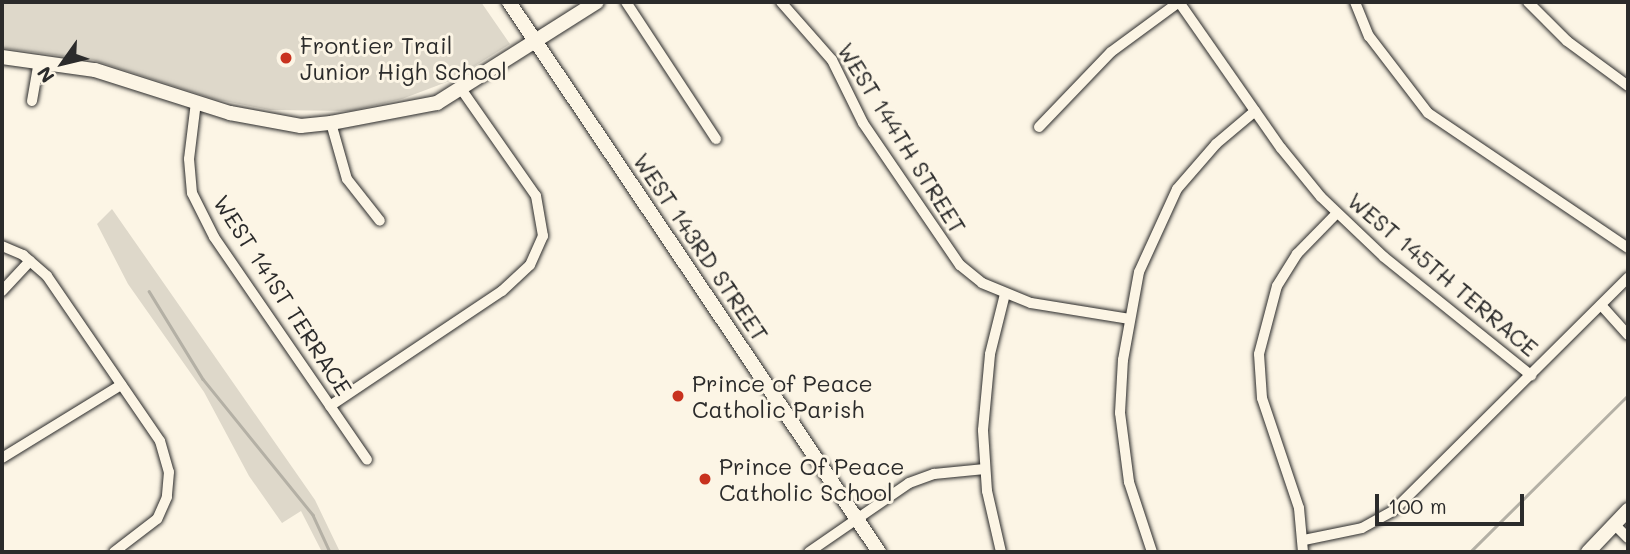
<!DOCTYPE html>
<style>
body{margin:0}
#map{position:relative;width:1630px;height:554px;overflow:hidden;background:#fcf5e5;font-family:Mali,sans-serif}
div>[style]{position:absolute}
.green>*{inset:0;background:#ded8ca}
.stream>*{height:2.5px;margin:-1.25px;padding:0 1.25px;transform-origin:1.25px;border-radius:1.25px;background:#b4b0a5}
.roads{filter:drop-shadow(0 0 2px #2b2b2b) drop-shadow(0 0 2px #2b2b2b)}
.minor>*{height:10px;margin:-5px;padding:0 5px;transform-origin:5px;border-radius:5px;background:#fcf5e5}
.tertiary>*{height:14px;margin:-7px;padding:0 7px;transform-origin:7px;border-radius:7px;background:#fcf5e5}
.dots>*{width:19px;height:19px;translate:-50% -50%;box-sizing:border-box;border:4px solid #fcf5e5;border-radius:50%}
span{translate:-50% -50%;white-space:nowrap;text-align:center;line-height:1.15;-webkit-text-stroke:6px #fcf5e5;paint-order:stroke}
.poi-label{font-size:23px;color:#2b2b2b}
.left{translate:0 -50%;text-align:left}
.street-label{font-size:23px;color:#2b2b2b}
.frame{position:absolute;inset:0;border:4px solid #2b2b2b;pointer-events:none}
.north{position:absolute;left:28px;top:28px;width:70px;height:70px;-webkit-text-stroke:5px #fcf5e5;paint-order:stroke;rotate:236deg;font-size:19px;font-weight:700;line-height:28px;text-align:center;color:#2b2b2b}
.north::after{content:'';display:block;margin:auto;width:24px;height:32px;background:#2b2b2b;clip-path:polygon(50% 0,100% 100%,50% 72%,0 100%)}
.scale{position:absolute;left:1375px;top:494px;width:149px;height:32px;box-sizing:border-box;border:4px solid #2b2b2b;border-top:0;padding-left:9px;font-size:21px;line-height:24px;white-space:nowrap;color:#2b2b2b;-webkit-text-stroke:5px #fcf5e5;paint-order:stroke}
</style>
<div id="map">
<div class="green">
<i style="clip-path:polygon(2px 2px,481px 2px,510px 44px,452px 80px,402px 99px,351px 111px,270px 110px,214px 99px,93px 60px,2px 48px)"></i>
<i style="clip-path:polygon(112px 209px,315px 500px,340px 552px,322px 552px,301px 511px,282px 523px,249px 476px,204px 392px,128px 284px,97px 224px)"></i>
</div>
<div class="stream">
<i style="left:149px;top:291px;width:103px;rotate:58.5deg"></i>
<i style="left:203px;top:379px;width:175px;rotate:51deg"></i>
<i style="left:313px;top:515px;width:41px;rotate:65.3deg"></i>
<i style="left:1470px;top:552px;width:223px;rotate:-44.8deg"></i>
</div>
<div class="roads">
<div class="minor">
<i style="left:626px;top:2px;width:164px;rotate:56.7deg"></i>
<i style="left:781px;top:2px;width:77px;rotate:48.7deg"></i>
<i style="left:832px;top:60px;width:70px;rotate:63.8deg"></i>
<i style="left:863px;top:123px;width:172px;rotate:55.7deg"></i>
<i style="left:960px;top:265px;width:28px;rotate:39deg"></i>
<i style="left:982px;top:283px;width:53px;rotate:22.2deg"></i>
<i style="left:1031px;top:303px;width:100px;rotate:9.2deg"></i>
<i style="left:1179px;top:2px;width:178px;rotate:55.1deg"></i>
<i style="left:1281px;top:148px;width:63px;rotate:50.8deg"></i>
<i style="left:1321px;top:197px;width:87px;rotate:43.6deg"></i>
<i style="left:1384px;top:257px;width:189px;rotate:38.8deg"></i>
<i style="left:1355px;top:2px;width:37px;rotate:68deg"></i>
<i style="left:1369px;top:36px;width:97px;rotate:52.5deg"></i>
<i style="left:1428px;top:113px;width:241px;rotate:34deg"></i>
<i style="left:1528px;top:2px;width:55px;rotate:45deg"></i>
<i style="left:1567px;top:41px;width:76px;rotate:36.4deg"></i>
<i style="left:32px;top:101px;width:41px;rotate:-80.1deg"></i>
<i style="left:196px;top:102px;width:57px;rotate:97deg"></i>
<i style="left:189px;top:159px;width:34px;rotate:85deg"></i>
<i style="left:192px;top:193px;width:49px;rotate:63.4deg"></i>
<i style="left:214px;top:237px;width:270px;rotate:55.5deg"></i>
<i style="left:331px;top:123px;width:58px;rotate:74.1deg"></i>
<i style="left:347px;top:179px;width:53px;rotate:51.8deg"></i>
<i style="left:1039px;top:127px;width:104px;rotate:-46.2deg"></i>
<i style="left:1111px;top:52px;width:84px;rotate:-36.3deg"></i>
<i style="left:2px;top:246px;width:23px;rotate:23deg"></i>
<i style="left:23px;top:255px;width:32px;rotate:41deg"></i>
<i style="left:47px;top:276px;width:200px;rotate:55.6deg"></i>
<i style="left:160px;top:441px;width:32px;rotate:74deg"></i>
<i style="left:169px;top:472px;width:25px;rotate:95deg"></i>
<i style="left:167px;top:497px;width:24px;rotate:114deg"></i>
<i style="left:157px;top:519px;width:54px;rotate:142.5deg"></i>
<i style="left:2px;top:291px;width:41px;rotate:-47deg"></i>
<i style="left:1601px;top:305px;width:40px;rotate:48deg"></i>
<i style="left:330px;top:406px;width:207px;rotate:-33.8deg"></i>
<i style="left:502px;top:291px;width:38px;rotate:-43deg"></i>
<i style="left:530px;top:265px;width:32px;rotate:-66deg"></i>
<i style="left:543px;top:236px;width:41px;rotate:-99.9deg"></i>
<i style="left:536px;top:196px;width:131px;rotate:-125deg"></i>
<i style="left:2px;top:458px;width:140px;rotate:-31.5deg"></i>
<i style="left:1614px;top:524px;width:20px;rotate:45deg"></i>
<i style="left:1304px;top:540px;width:59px;rotate:-11.7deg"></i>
<i style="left:1362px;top:528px;width:35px;rotate:-29deg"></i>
<i style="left:1393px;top:511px;width:331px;rotate:-44.8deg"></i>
<i style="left:809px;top:552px;width:121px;rotate:-34.6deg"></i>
<i style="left:909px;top:483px;width:27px;rotate:-20deg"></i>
<i style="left:934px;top:474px;width:51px;rotate:-5.6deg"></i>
<i style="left:1001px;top:552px;width:63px;rotate:-102.9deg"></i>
<i style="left:987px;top:491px;width:61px;rotate:-93.8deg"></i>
<i style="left:983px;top:430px;width:76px;rotate:-84.7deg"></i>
<i style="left:990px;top:354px;width:62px;rotate:-76deg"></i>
<i style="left:1152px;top:552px;width:74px;rotate:-108.2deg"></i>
<i style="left:1129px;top:482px;width:70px;rotate:-97.4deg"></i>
<i style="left:1120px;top:413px;width:53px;rotate:-86.8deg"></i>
<i style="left:1123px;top:360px;width:89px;rotate:-79.7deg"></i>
<i style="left:1139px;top:272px;width:91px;rotate:-65.4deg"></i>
<i style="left:1177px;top:189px;width:60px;rotate:-49.1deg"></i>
<i style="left:1216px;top:144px;width:51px;rotate:-40.2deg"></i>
<i style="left:1303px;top:552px;width:44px;rotate:-95.2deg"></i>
<i style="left:1299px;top:508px;width:116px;rotate:-108.6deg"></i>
<i style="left:1262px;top:398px;width:44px;rotate:-93.9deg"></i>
<i style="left:1259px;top:354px;width:70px;rotate:-75.2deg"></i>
<i style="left:1277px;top:286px;width:38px;rotate:-58deg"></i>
<i style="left:1297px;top:254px;width:57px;rotate:-45.7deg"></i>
</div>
<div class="tertiary">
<i style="left:509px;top:2px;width:663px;rotate:56.07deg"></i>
<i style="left:2px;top:57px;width:94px;rotate:8deg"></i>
<i style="left:95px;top:70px;width:142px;rotate:17.7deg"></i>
<i style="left:230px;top:113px;width:72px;rotate:10.4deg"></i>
<i style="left:301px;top:126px;width:30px;rotate:-6deg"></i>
<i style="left:331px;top:123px;width:108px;rotate:-10.7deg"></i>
<i style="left:437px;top:103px;width:189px;rotate:-32.3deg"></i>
<i style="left:1588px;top:552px;width:58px;rotate:-46.4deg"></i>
</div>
</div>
<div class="dots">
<i style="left:286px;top:58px;background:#c8321e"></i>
<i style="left:678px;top:396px;background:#c8321e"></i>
<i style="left:705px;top:479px;background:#c8321e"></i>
</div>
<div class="poi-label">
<span class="left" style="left:300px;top:58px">Frontier Trail<br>Junior High School</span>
<span class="left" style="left:692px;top:396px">Prince of Peace<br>Catholic Parish</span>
<span class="left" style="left:719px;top:479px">Prince Of Peace<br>Catholic School</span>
</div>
<div class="street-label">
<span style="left:902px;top:138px;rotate:58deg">WEST 144TH STREET</span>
<span style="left:701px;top:247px;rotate:56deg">WEST 143RD STREET</span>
<span style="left:1443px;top:274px;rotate:40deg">WEST 145TH TERRACE</span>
<span style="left:283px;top:295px;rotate:57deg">WEST 141ST TERRACE</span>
</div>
<div class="frame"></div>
<div class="north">N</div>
<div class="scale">100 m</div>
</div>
